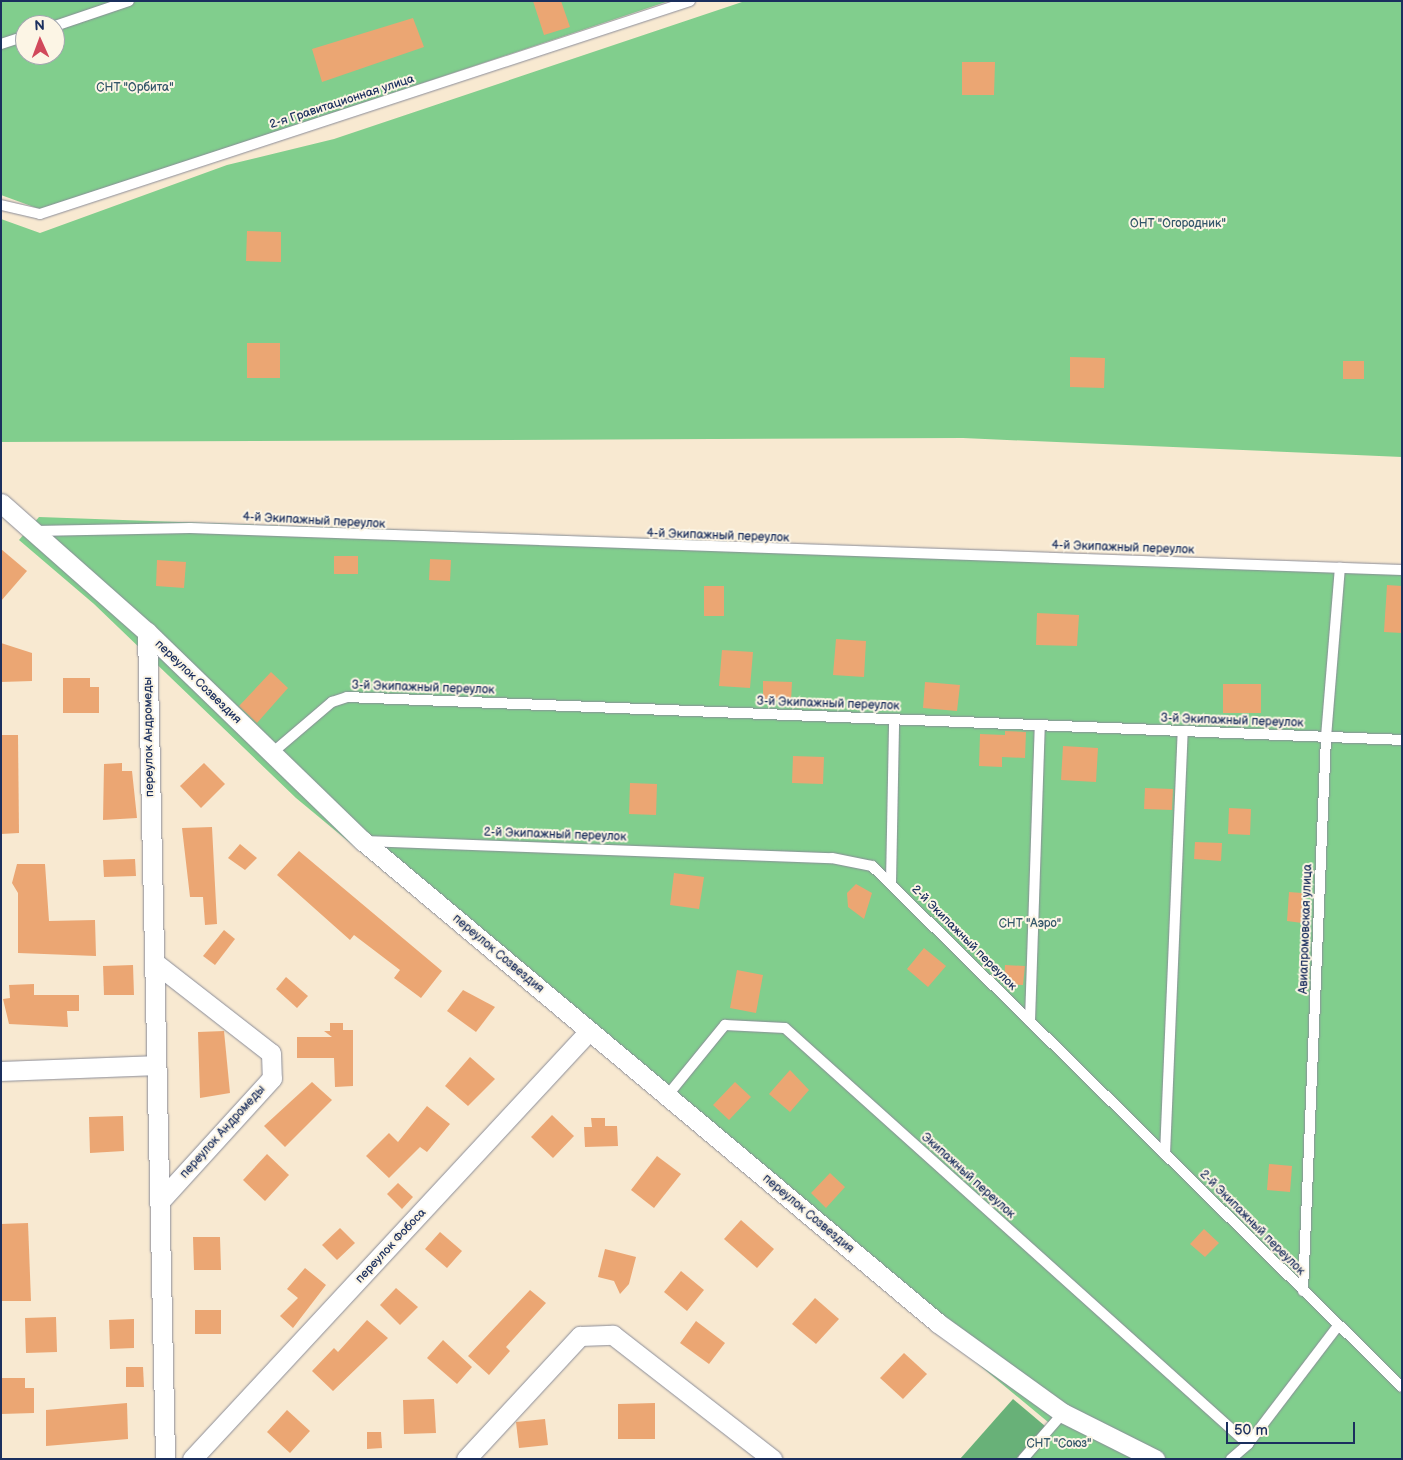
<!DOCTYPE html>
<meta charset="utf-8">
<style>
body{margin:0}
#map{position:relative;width:1403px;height:1460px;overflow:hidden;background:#f8e9d1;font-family:"Balsamiq Sans",sans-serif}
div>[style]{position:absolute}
.green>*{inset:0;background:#81ce8d}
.forest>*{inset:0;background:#68b178}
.building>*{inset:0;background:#eba673}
.roads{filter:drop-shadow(0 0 1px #8a8c98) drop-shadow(0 0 1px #8a8c98)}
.lane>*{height:10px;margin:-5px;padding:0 5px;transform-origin:5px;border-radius:5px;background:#fff}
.street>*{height:19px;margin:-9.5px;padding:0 9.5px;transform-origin:9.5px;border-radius:9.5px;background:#fff}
span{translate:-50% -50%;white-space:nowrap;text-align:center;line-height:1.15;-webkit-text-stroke:4px #fcf5e5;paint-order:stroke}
.park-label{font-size:12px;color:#34576a}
.street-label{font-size:12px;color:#1b2f5e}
.frame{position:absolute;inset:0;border:2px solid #1b2f5e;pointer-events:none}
.north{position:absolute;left:15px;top:15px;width:50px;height:50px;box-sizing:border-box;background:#fcf5e5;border:1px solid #a2a6af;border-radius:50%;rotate:358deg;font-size:14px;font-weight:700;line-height:20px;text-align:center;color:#1b2f5e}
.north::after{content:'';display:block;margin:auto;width:18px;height:22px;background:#d1495b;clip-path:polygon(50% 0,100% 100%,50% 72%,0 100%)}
.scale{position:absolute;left:1226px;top:1422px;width:129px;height:22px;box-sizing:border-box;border:2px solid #1b2f5e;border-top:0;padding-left:6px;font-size:15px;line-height:18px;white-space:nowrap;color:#1b2f5e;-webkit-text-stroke:4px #fcf5e5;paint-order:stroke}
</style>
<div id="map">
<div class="green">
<i style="clip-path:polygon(evenodd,1px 1px,669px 1px,42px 210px,1px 195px,1px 1px,25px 25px,55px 25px,55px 55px,25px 55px,25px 25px)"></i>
<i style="clip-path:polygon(745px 1px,1402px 1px,1402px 457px,963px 438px,1px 442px,1px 219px,40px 233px,227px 165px,334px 139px)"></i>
<i style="clip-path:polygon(39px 517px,1402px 566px,1402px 1459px,1027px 1459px,1054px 1427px,296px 798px,94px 604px,19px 540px)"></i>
</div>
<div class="forest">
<i style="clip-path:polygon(1013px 1399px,1045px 1426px,1016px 1459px,960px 1459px)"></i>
</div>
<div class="building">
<i style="clip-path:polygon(533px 1px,561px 1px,570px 27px,544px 35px)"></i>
<i style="clip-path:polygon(413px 18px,424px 47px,322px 82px,312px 49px)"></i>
<i style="clip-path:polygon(962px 62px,995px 62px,994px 95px,962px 95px)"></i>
<i style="clip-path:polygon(247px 231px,281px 232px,281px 262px,246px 261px)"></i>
<i style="clip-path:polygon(247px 343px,280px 343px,280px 378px,247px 378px)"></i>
<i style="clip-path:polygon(1070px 357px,1105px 358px,1104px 388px,1070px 387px)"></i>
<i style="clip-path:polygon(1343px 361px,1364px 361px,1364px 379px,1343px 379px)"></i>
<i style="clip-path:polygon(1px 549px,27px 571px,1px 601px)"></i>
<i style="clip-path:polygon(334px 556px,358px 556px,358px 574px,334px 574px)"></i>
<i style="clip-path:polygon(430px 559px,451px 560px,450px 581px,429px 580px)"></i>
<i style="clip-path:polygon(157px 560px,186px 562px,184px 588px,156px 586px)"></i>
<i style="clip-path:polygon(1387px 585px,1402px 586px,1402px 633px,1384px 632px)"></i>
<i style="clip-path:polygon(704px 586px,724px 586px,724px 616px,704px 616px)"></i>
<i style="clip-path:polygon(1037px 613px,1079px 615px,1077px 646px,1036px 645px)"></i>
<i style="clip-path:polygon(836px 639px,866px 641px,864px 677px,833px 675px)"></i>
<i style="clip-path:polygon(1px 643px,32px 653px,32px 681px,1px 682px)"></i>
<i style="clip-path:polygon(722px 650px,753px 652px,750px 688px,719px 686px)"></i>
<i style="clip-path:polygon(271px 672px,288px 688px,257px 723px,239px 706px)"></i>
<i style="clip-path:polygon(63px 678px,90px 678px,90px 687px,99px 687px,99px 713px,63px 713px)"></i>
<i style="clip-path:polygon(763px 681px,792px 682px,791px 701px,763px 700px)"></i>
<i style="clip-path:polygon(925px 682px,960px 685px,957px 711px,923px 708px)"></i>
<i style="clip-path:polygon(1223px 684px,1261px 684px,1261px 713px,1223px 713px)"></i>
<i style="clip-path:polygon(1005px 731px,1026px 732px,1025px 758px,1002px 757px,1002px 767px,979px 766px,980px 734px,1005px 735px)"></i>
<i style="clip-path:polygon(1px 735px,18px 735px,19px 833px,1px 834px)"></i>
<i style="clip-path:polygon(1063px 746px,1098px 748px,1096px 782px,1061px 780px)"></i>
<i style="clip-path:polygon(793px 756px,824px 757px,823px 784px,792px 783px)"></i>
<i style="clip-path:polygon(122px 763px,122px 771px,132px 771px,137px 818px,103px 820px,104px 764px)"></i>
<i style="clip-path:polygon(204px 763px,225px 784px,201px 808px,180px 786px)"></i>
<i style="clip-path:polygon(630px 783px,657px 784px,656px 815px,629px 814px)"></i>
<i style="clip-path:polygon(1145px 788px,1173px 789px,1172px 810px,1144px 809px)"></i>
<i style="clip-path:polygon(1229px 808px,1251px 809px,1250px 835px,1228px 834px)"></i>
<i style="clip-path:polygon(212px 827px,217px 924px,205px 925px,203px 897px,190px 897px,182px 828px)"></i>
<i style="clip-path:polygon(1195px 842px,1222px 843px,1221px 861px,1194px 859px)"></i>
<i style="clip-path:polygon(240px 844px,257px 858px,245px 870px,228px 858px)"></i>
<i style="clip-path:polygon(299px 851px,442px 971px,421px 998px,394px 978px,400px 970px,354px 935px,350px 940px,277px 875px)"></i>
<i style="clip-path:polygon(135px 859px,136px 876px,104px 877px,103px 860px)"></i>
<i style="clip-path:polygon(17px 864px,45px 864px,49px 921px,95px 920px,96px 956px,18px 953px,18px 893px,12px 883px)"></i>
<i style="clip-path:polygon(674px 873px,704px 877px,699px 909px,670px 905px)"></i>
<i style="clip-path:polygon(856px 884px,872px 893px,864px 919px,848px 907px,847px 893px)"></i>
<i style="clip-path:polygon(1289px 892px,1302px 893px,1302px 923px,1287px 921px)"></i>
<i style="clip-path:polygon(224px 930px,235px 939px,215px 965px,203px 956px)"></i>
<i style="clip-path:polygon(924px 948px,946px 966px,928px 987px,907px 969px)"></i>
<i style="clip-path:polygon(133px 965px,134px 995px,104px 995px,103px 966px)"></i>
<i style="clip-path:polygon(1005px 965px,1025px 966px,1023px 985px,1004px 984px)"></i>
<i style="clip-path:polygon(737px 970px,763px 975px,756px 1013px,730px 1008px)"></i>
<i style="clip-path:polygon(286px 977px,308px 996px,297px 1008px,276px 989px)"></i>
<i style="clip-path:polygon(34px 984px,34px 995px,79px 995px,79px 1011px,67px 1011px,68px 1027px,9px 1024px,3px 999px,10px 998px,9px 985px)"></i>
<i style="clip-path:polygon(463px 990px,495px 1007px,476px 1032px,447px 1011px)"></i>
<i style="clip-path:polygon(330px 1023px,343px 1023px,343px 1030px,353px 1030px,353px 1086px,335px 1087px,334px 1058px,297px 1058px,297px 1037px,332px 1037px,324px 1031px,330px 1031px)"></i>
<i style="clip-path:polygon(224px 1031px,230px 1093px,200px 1098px,198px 1032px)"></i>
<i style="clip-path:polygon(470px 1057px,495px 1079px,468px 1106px,445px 1086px)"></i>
<i style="clip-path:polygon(790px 1070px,809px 1090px,790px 1112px,769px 1094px)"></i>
<i style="clip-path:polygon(312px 1082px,332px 1100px,285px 1147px,264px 1126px)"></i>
<i style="clip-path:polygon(735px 1082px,751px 1097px,729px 1120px,713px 1105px)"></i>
<i style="clip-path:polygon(427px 1106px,450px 1124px,427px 1152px,420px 1147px,389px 1178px,366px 1156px,389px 1133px,398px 1142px)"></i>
<i style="clip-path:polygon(552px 1115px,574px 1136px,553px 1158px,531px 1137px)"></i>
<i style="clip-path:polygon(123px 1116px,124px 1151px,90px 1153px,89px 1117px)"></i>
<i style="clip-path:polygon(591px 1118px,605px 1118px,605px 1126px,617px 1126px,618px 1146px,585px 1147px,584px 1127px,592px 1127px)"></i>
<i style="clip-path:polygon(267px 1154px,289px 1175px,265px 1201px,243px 1180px)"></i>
<i style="clip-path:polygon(657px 1156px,681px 1174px,654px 1208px,631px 1190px)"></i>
<i style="clip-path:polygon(1269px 1164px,1292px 1166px,1290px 1192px,1267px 1190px)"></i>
<i style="clip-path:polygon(830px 1173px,845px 1187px,826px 1208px,811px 1193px)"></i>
<i style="clip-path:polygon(398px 1183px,413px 1197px,402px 1209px,387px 1194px)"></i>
<i style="clip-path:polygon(741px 1220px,774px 1249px,757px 1268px,724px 1239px)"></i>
<i style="clip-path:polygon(28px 1223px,31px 1301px,1px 1301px,1px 1224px)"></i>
<i style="clip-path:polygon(340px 1228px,355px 1243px,337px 1260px,322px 1245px)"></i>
<i style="clip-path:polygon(1204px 1229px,1219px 1243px,1205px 1257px,1190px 1244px)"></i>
<i style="clip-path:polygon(440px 1232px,462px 1251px,447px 1268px,425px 1249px)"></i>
<i style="clip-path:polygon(193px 1237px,220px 1237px,221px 1270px,194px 1270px)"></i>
<i style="clip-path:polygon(605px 1249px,636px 1257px,629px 1284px,620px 1294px,614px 1281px,598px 1277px)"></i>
<i style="clip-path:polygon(305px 1268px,326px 1285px,293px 1328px,280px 1316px,298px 1298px,287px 1289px)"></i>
<i style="clip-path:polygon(681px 1271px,704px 1290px,687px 1311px,664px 1292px)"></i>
<i style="clip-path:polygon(396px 1288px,418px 1307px,400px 1325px,380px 1305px)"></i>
<i style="clip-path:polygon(530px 1290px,546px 1303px,506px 1347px,510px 1351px,489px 1375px,468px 1356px)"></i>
<i style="clip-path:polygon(815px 1298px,839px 1319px,816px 1344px,792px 1324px)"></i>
<i style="clip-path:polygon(195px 1310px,221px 1310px,221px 1334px,195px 1334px)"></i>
<i style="clip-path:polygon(56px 1317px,57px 1352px,26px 1353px,25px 1318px)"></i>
<i style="clip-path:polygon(134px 1319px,134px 1348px,110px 1349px,109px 1320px)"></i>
<i style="clip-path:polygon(367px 1320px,388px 1338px,333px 1391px,312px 1371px,334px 1348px,338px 1352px)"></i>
<i style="clip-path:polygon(696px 1321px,725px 1343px,709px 1364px,680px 1343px)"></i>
<i style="clip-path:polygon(443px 1340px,472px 1367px,457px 1384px,427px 1358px)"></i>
<i style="clip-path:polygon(904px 1353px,927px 1374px,903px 1399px,880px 1378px)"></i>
<i style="clip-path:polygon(126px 1367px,143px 1367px,144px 1387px,126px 1387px)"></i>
<i style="clip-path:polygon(1px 1378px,25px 1378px,25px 1388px,34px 1388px,34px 1413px,1px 1414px)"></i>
<i style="clip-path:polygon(434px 1399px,436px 1433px,404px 1434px,403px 1400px)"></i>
<i style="clip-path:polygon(127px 1403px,128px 1439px,46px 1446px,46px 1410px)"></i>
<i style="clip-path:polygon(655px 1403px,655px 1439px,618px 1439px,618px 1404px)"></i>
<i style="clip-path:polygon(287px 1410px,310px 1431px,290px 1453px,267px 1432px)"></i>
<i style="clip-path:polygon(545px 1419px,548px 1445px,519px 1448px,516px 1422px)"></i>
<i style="clip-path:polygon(367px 1432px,381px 1432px,382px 1448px,367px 1449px)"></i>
</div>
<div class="roads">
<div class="lane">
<i style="left:55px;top:26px;width:78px;rotate:-18.7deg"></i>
<i style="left:1px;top:44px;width:25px;rotate:-18deg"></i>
<i style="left:1px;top:205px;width:40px;rotate:13deg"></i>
<i style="left:40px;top:214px;width:684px;rotate:-18.14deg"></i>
<i style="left:34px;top:531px;width:156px;rotate:-1.1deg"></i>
<i style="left:190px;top:528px;width:1213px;rotate:1.98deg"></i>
<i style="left:272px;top:753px;width:79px;rotate:-40.4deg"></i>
<i style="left:332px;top:702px;width:16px;rotate:-18deg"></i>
<i style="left:347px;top:697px;width:1056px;rotate:2.33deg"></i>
<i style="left:364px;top:841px;width:468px;rotate:2.1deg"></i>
<i style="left:832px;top:858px;width:41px;rotate:11.3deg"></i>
<i style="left:872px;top:866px;width:743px;rotate:44.51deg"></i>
<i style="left:891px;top:883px;width:163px;rotate:-88.9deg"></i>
<i style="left:1030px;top:1021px;width:295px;rotate:-88.1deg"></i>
<i style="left:667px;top:1096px;width:92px;rotate:-50.8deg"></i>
<i style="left:725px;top:1025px;width:60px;rotate:2.9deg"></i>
<i style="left:785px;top:1028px;width:622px;rotate:41.94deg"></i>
<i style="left:1165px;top:1154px;width:422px;rotate:-87.6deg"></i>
<i style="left:1303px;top:1291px;width:554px;rotate:-87.62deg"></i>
<i style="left:1326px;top:737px;width:170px;rotate:-85.3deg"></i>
<i style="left:1023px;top:1459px;width:61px;rotate:-49deg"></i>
<i style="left:1231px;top:1459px;width:23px;rotate:-41deg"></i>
<i style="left:1248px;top:1444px;width:148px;rotate:-52.7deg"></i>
</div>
<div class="street">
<i style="left:1px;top:503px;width:195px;rotate:41.5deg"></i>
<i style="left:147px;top:632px;width:301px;rotate:44.1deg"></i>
<i style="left:363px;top:841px;width:750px;rotate:39.97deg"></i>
<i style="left:938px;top:1323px;width:154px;rotate:35.8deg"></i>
<i style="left:1063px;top:1413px;width:103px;rotate:26.6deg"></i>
<i style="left:147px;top:632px;width:827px;rotate:88.75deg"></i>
<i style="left:154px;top:962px;width:148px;rotate:37.9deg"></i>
<i style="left:271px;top:1053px;width:25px;rotate:88deg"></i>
<i style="left:272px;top:1078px;width:168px;rotate:132.3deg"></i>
<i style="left:1px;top:1071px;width:155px;rotate:-2.2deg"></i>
<i style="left:192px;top:1459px;width:584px;rotate:-47.15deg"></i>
<i style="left:466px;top:1459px;width:168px;rotate:-47.2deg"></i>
<i style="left:580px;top:1336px;width:33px;rotate:-2deg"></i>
<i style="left:613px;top:1335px;width:202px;rotate:37.9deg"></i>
</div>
</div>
<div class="park-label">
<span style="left:135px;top:88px">СНТ "Орбита"</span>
<span style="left:1178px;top:224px">ОНТ "Огородник"</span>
<span style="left:1030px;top:924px">СНТ "Аэро"</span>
<span style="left:1059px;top:1444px">СНТ "Союз"</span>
</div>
<div class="street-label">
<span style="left:342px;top:102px;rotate:-18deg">2-я Гравитационная улица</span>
<span style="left:314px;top:521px;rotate:3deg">4-й Экипажный переулок</span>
<span style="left:718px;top:536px;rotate:2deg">4-й Экипажный переулок</span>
<span style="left:1123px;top:548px;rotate:2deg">4-й Экипажный переулок</span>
<span style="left:198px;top:682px;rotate:44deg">переулок Созвездия</span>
<span style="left:423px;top:688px;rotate:2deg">3-й Экипажный переулок</span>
<span style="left:828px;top:704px;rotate:2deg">3-й Экипажный переулок</span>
<span style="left:1232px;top:721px;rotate:2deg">3-й Экипажный переулок</span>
<span style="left:149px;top:737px;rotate:-91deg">переулок Андромеды</span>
<span style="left:555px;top:835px;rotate:2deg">2-й Экипажный переулок</span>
<span style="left:1306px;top:929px;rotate:-88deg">Авиапромовская улица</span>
<span style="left:964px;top:938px;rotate:45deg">2-й Экипажный переулок</span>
<span style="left:498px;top:954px;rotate:40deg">переулок Созвездия</span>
<span style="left:223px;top:1132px;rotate:-48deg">переулок Андромеды</span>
<span style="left:968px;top:1176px;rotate:42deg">Экипажный переулок</span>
<span style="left:808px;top:1214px;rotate:40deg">переулок Созвездия</span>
<span style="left:1252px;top:1223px;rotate:45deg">2-й Экипажный переулок</span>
<span style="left:391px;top:1246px;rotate:-47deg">переулок Фобоса</span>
</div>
<div class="frame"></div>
<div class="north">N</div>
<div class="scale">50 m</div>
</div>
